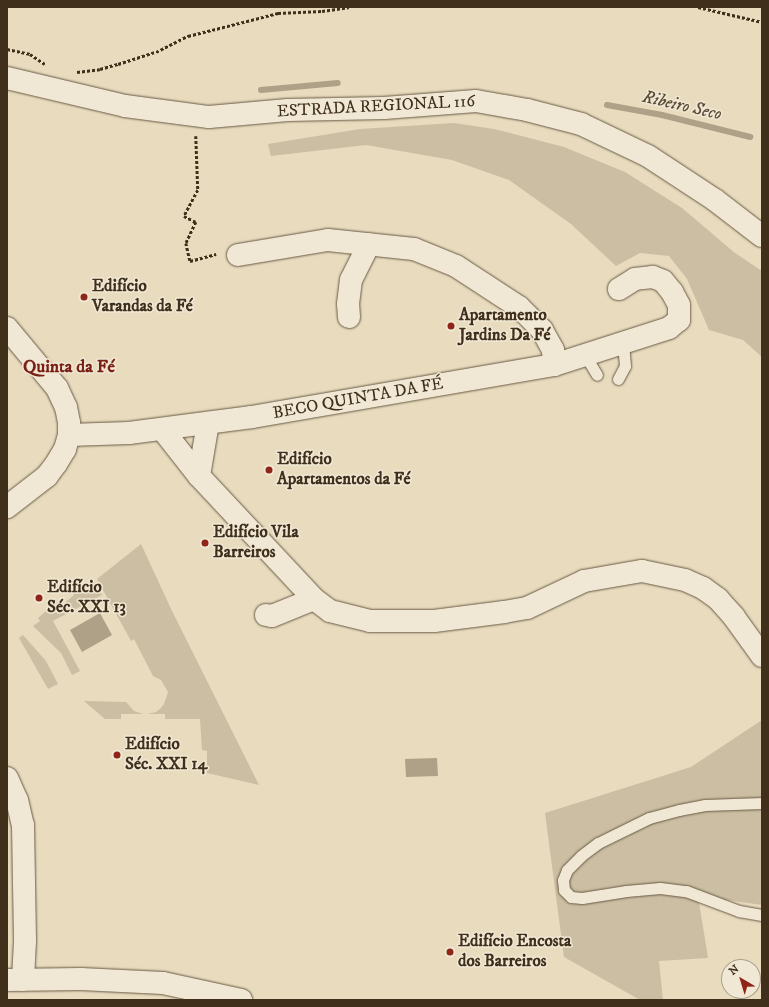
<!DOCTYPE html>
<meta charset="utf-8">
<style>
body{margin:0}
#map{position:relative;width:769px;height:1007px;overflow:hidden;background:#e8dbbe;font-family:"IM FELL DW Pica",serif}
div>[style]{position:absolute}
.green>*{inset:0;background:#cbbea2}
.water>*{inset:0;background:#afa187}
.stream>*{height:6px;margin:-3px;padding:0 3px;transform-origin:3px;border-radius:3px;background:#afa187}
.path>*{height:2.5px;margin-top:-1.25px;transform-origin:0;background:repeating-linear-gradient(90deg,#3f2f1b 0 3px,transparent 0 5px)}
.roads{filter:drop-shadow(0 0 1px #695a44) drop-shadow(0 0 1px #695a44)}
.lane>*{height:11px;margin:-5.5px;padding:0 5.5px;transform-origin:5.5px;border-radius:5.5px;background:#f0e8d5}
.street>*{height:22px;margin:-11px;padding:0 11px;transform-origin:11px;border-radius:11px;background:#f0e8d5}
.secondary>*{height:22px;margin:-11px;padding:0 11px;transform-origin:11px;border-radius:11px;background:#f0e8d5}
.dots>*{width:11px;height:11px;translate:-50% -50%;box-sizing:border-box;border:2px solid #f0e8d5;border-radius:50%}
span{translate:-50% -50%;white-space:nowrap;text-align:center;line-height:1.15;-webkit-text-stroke:3px #f0e8d5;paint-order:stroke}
.street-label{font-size:17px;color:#3f2f1b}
.poi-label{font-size:17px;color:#3f2f1b;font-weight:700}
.left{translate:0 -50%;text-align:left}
.water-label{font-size:18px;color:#5b4c36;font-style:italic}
.neighbourhood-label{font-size:18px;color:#7a1f14;font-weight:700}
.frame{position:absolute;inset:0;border:8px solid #3f2f1b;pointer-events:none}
.north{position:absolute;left:721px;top:959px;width:40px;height:40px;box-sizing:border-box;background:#f0e8d5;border:1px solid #a99e8b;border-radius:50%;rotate:322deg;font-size:11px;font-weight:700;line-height:16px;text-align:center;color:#3f2f1b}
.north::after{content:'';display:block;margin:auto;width:14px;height:18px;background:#8f2418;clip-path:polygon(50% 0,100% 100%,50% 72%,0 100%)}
</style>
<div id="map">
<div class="green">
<i style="clip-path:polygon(454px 123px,494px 129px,564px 147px,625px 172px,682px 208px,735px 253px,762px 271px,762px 357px,743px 340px,709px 330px,687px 279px,669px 256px,640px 253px,616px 266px,571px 224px,509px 180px,452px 160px,366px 145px,271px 156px,268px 144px,360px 129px)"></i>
<i style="clip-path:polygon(141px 544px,172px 611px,259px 785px,207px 773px,207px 751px,202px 750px,200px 719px,165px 719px,165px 714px,147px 714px,156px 712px,160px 709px,164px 704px,168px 692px,161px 680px,153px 676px,134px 639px,131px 641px,97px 579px)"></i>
<i style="clip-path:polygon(93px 580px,102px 595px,53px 621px,80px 671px,72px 675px,61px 653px,33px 626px,40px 621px,38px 618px,56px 602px,60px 607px,74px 595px,70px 589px,77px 584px,81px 589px)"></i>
<i style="clip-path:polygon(23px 635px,46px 661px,58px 684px,48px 689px,19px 638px)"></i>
<i style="clip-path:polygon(84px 701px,126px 702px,134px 711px,143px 714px,121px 714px,121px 719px,105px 719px)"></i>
<i style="clip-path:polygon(762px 720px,762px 905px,698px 896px,708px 958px,659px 961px,663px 1000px,640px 1000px,564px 957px,545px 813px,691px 767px)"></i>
</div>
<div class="water">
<i style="clip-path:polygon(100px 613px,112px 635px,82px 652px,70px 630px)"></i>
<i style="clip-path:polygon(437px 758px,438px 776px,406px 777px,405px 759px)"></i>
</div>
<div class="stream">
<i style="left:261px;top:90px;width:77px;rotate:-5.2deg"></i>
<i style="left:607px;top:105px;width:56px;rotate:10.3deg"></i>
<i style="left:662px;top:115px;width:91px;rotate:14deg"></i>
</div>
<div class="path">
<i style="left:698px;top:7px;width:66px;rotate:13.2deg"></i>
<i style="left:7px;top:49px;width:24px;rotate:12deg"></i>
<i style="left:30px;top:54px;width:18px;rotate:34deg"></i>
<i style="left:77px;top:72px;width:23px;rotate:-7deg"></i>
<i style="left:100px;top:69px;width:19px;rotate:-16deg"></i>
<i style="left:118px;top:64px;width:40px;rotate:-18deg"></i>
<i style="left:156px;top:52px;width:36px;rotate:-27deg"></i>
<i style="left:188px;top:36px;width:93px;rotate:-14.3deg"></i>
<i style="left:278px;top:13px;width:44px;rotate:-2.6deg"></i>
<i style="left:322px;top:11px;width:27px;rotate:-8deg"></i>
<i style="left:196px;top:136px;width:54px;rotate:87.9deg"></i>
<i style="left:198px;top:190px;width:30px;rotate:118deg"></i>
<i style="left:184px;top:216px;width:13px;rotate:27deg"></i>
<i style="left:196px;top:222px;width:23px;rotate:115deg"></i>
<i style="left:186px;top:243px;width:18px;rotate:77deg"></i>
<i style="left:190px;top:261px;width:27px;rotate:-15deg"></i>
</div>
<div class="roads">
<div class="lane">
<i style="left:585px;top:355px;width:23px;rotate:59deg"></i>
<i style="left:618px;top:379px;width:15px;rotate:-62deg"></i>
<i style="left:625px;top:366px;width:23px;rotate:-95deg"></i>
<i style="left:762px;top:803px;width:57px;rotate:178deg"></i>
<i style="left:705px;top:805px;width:26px;rotate:169deg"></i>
<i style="left:679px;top:810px;width:31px;rotate:165deg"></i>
<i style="left:649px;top:818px;width:57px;rotate:153.9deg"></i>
<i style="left:598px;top:843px;width:21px;rotate:143deg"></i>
<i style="left:581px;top:856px;width:20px;rotate:135deg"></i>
<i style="left:567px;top:870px;width:11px;rotate:112deg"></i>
<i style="left:563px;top:880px;width:10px;rotate:84deg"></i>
<i style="left:564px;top:890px;width:10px;rotate:45deg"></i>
<i style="left:571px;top:897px;width:11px;rotate:5deg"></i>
<i style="left:582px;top:898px;width:45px;rotate:-9deg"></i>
<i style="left:626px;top:891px;width:34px;rotate:-5deg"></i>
<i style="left:660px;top:888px;width:26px;rotate:7deg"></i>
<i style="left:686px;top:891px;width:57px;rotate:20.7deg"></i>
<i style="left:739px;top:911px;width:23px;rotate:10deg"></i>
</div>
<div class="street">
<i style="left:238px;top:255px;width:91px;rotate:-9.5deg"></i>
<i style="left:328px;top:240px;width:86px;rotate:6deg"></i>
<i style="left:414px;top:249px;width:45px;rotate:22deg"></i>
<i style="left:456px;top:266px;width:75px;rotate:33.1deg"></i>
<i style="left:519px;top:307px;width:33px;rotate:45deg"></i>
<i style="left:542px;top:330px;width:23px;rotate:61deg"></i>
<i style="left:553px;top:350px;width:15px;rotate:86deg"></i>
<i style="left:349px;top:317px;width:13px;rotate:-94deg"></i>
<i style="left:348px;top:304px;width:24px;rotate:-83deg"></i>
<i style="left:351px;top:280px;width:40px;rotate:-63.4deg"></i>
<i style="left:7px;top:328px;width:78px;rotate:50.2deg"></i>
<i style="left:57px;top:388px;width:21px;rotate:65deg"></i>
<i style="left:66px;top:407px;width:16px;rotate:79deg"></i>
<i style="left:69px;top:423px;width:12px;rotate:90deg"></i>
<i style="left:69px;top:435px;width:15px;rotate:106deg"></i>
<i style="left:65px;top:449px;width:17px;rotate:121deg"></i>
<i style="left:56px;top:464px;width:15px;rotate:127deg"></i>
<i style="left:47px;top:476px;width:51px;rotate:142.2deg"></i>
<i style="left:162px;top:429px;width:60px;rotate:51.8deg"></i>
<i style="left:199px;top:476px;width:168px;rotate:46.9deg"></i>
<i style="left:314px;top:599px;width:20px;rotate:37deg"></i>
<i style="left:330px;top:611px;width:41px;rotate:14deg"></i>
<i style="left:370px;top:621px;width:64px"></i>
<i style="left:434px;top:621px;width:71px;rotate:-7.3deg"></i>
<i style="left:504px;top:612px;width:23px;rotate:-10deg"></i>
<i style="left:527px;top:608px;width:63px;rotate:-25.3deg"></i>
<i style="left:584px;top:581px;width:59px;rotate:-9.8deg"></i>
<i style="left:642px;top:571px;width:44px;rotate:11.8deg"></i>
<i style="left:685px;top:580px;width:20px;rotate:24deg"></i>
<i style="left:703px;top:588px;width:19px;rotate:36deg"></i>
<i style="left:718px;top:599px;width:24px;rotate:48deg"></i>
<i style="left:734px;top:617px;width:48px;rotate:54.3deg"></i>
<i style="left:69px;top:435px;width:60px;rotate:-1.9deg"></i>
<i style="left:129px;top:433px;width:124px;rotate:-7.4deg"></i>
<i style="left:252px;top:417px;width:306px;rotate:-9.8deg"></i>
<i style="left:554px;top:365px;width:121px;rotate:-17.8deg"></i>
<i style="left:669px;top:328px;width:13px;rotate:-39deg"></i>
<i style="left:679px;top:320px;width:15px;rotate:-90deg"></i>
<i style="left:679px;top:305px;width:15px;rotate:-118deg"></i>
<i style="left:672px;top:292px;width:14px;rotate:-129deg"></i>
<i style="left:663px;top:281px;width:11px;rotate:-158deg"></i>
<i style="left:653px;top:277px;width:18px;rotate:174deg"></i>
<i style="left:635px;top:279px;width:19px;rotate:148deg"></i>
<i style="left:199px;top:476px;width:54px;rotate:-80.4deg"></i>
<i style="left:266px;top:615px;width:6px;rotate:9deg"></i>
<i style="left:272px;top:616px;width:45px;rotate:-22deg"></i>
<i style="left:7px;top:778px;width:24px;rotate:66deg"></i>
<i style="left:17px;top:800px;width:26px;rotate:77deg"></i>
<i style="left:23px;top:825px;width:116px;rotate:89deg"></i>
<i style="left:25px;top:941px;width:39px;rotate:93deg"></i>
</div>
<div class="secondary">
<i style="left:7px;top:78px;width:121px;rotate:13.3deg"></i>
<i style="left:125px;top:106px;width:85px;rotate:7.5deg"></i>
<i style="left:209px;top:117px;width:79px;rotate:-5.1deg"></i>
<i style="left:288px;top:110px;width:96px;rotate:-1.2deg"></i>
<i style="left:384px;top:108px;width:92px;rotate:-4.4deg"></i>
<i style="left:476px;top:101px;width:52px;rotate:10deg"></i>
<i style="left:527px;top:110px;width:56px;rotate:14.5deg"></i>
<i style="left:581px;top:124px;width:74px;rotate:25.5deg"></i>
<i style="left:648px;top:156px;width:80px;rotate:33.3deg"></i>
<i style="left:715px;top:200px;width:59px;rotate:37.5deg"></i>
<i style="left:7px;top:980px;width:74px;rotate:-0.8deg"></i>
<i style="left:81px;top:979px;width:82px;rotate:2.8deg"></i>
<i style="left:163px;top:983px;width:80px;rotate:12.3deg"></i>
</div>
</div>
<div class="dots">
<i style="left:84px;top:297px;background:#8f2418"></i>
<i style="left:451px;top:326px;background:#8f2418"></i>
<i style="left:269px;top:470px;background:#8f2418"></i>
<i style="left:205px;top:543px;background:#8f2418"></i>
<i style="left:39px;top:598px;background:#8f2418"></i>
<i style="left:117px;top:755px;background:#8f2418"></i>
<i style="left:450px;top:952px;background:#8f2418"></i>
</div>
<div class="street-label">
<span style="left:376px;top:107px;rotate:-3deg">ESTRADA REGIONAL 116</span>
<span style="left:358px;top:399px;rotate:-10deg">BECO QUINTA DA FÉ</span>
</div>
<div class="poi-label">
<span class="left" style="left:92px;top:297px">Edifício<br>Varandas da Fé</span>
<span class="left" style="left:459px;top:326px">Apartamento<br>Jardins Da Fé</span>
<span class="left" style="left:277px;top:470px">Edifício<br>Apartamentos da Fé</span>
<span class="left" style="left:213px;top:543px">Edifício Vila<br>Barreiros</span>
<span class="left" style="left:47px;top:598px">Edifício<br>Séc. XXI 13</span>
<span class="left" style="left:125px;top:755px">Edifício<br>Séc. XXI 14</span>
<span class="left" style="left:458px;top:952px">Edifício Encosta<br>dos Barreiros</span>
</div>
<div class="water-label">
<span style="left:682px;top:106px;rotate:13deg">Ribeiro Seco</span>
</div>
<div class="neighbourhood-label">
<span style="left:69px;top:367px">Quinta da Fé</span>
</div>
<div class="frame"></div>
<div class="north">N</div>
</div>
